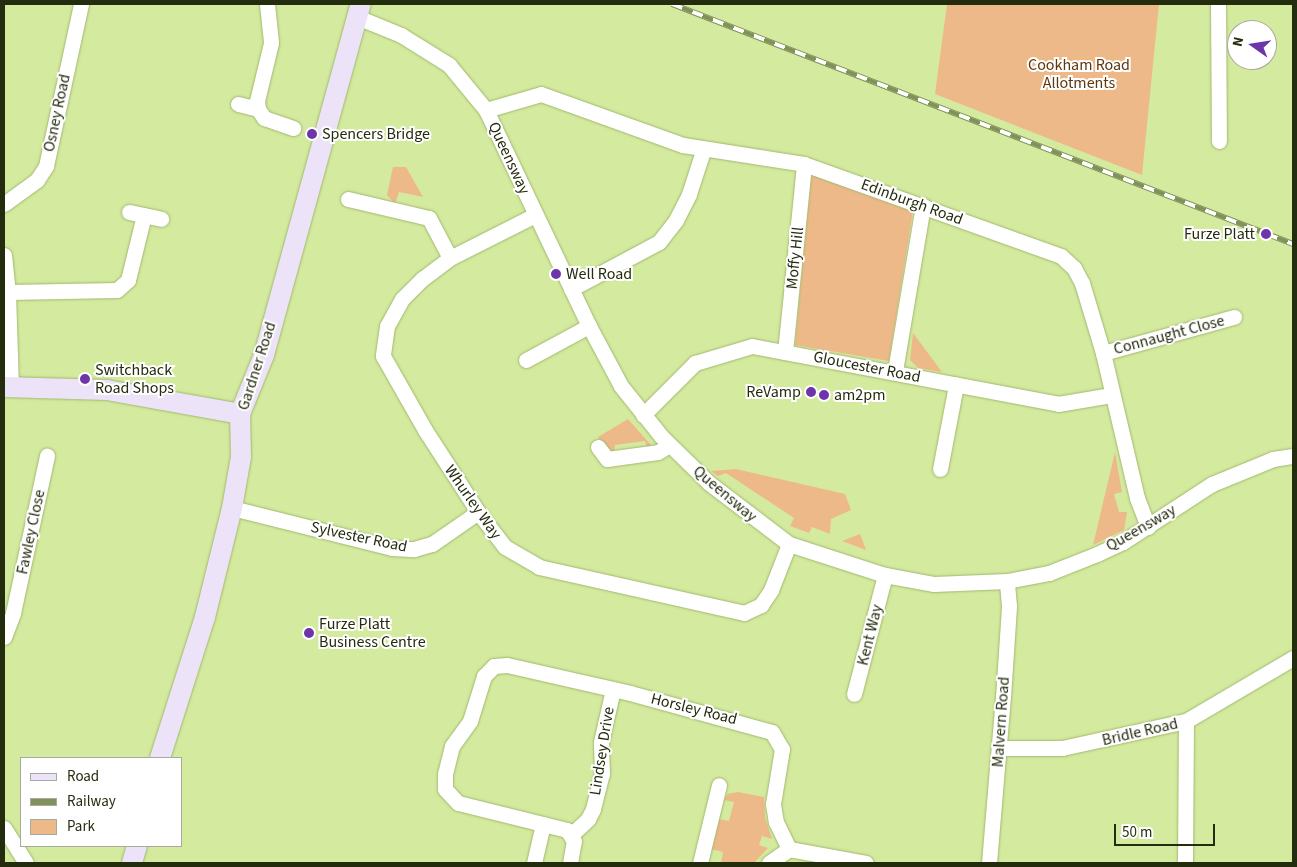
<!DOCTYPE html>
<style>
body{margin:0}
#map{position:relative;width:1297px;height:867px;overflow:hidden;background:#d3ea9f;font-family:"Source Sans 3",sans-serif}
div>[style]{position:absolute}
.green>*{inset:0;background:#eeb989}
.roads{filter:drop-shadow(0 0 1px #a2b86f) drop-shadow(0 0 1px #a2b86f)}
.street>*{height:15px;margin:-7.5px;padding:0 7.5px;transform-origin:7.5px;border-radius:7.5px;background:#fff}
.secondary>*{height:20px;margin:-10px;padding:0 10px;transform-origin:10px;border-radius:10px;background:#ece3f8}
.rail>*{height:5.5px;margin-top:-2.75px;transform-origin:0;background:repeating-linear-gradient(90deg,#fff 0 11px,#81915b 0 22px);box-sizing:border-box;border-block:1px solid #81915b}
.dots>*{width:14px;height:14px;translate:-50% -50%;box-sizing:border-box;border:2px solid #fff;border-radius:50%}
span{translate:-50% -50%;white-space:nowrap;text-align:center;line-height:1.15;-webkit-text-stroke:4px #fff;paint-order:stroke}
.park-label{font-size:16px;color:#5d370e}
.street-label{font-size:16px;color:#242c0e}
.poi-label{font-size:16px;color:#242c0e}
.left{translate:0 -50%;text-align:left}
.right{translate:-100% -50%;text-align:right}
.frame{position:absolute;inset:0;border:5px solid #242c0e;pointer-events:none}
.legend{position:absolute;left:20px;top:757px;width:162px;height:90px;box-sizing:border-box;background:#fff;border:1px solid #a7ab9f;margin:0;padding:6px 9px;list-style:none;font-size:15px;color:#242c0e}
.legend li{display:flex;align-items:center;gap:10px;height:25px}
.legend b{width:25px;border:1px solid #a7ab9f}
.north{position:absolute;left:1227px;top:20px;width:50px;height:50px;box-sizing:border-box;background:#fff;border:1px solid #a7ab9f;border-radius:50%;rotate:283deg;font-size:14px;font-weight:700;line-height:20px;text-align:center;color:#242c0e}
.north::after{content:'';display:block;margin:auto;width:18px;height:22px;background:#6e34aa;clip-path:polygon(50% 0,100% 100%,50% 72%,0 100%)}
.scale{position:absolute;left:1114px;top:824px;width:101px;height:22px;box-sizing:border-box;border:2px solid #242c0e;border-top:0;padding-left:6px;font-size:15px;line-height:18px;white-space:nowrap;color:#242c0e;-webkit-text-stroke:4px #fff;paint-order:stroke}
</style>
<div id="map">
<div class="green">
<i style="clip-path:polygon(947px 4px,1159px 4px,1142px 175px,935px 94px)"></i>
<i style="clip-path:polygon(393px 167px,406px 167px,423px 197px,399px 192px,395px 204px,387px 195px)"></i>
<i style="clip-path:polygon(811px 173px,913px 210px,889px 361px,795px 345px)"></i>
<i style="clip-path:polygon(913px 333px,942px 372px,918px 368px,910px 360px)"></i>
<i style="clip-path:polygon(628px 419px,651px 445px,647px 448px,645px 441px,615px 445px,614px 454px,598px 437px)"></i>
<i style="clip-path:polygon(1115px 452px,1122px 492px,1114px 494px,1119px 512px,1127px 512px,1124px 530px,1093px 545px)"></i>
<i style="clip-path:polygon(736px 469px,845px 494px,851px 510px,831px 519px,830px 534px,812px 527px,809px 533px,790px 526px,794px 518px,726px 473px,718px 476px,711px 471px)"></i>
<i style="clip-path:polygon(860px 534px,866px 550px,842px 541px)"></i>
<i style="clip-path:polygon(738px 792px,764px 797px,765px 818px,772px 839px,762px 836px,759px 845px,768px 848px,754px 863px,721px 863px,723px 852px,711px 849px,711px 836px,715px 834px,719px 819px,729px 821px,734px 802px,724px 800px,728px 794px)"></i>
</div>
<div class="roads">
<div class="street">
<i style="left:267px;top:4px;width:39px;rotate:84deg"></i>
<i style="left:271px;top:43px;width:60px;rotate:103.6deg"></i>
<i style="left:257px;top:101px;width:8px;rotate:83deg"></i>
<i style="left:258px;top:109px;width:11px;rotate:56deg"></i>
<i style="left:264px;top:118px;width:31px;rotate:19deg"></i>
<i style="left:1218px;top:4px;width:137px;rotate:89.6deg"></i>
<i style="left:357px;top:17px;width:48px;rotate:22.2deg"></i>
<i style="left:401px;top:35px;width:57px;rotate:32deg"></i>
<i style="left:449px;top:65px;width:58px;rotate:50.6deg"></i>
<i style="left:486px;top:110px;width:239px;rotate:64.5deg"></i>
<i style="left:589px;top:326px;width:68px;rotate:61.9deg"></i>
<i style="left:621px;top:386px;width:64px;rotate:51.3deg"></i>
<i style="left:661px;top:436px;width:67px;rotate:44.4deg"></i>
<i style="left:709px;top:483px;width:101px;rotate:37.3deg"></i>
<i style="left:789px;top:544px;width:101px;rotate:17.9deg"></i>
<i style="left:885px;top:575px;width:50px;rotate:10.4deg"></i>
<i style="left:934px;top:584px;width:73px;rotate:-2.4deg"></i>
<i style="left:1007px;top:581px;width:43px;rotate:-10.8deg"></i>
<i style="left:1049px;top:573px;width:52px;rotate:-21.6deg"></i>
<i style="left:1097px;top:554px;width:29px;rotate:-25deg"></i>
<i style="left:1123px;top:542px;width:106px;rotate:-33.1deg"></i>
<i style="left:1212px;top:484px;width:66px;rotate:-22.3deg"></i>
<i style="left:1273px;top:459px;width:20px;rotate:-9deg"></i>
<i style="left:238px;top:104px;width:21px;rotate:14deg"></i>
<i style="left:486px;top:110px;width:57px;rotate:-16.2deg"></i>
<i style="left:541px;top:94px;width:151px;rotate:19.8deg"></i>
<i style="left:683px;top:145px;width:122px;rotate:8.9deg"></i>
<i style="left:804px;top:164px;width:273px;rotate:19.7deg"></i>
<i style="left:1061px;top:256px;width:18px;rotate:43deg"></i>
<i style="left:1074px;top:268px;width:17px;rotate:62deg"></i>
<i style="left:1082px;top:283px;width:73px;rotate:73.3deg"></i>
<i style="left:1103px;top:353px;width:149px;rotate:76.8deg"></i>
<i style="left:1137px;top:498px;width:31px;rotate:69deg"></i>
<i style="left:348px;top:199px;width:83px;rotate:13.2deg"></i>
<i style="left:429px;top:218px;width:45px;rotate:62.3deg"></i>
<i style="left:4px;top:204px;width:41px;rotate:-36deg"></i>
<i style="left:37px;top:180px;width:17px;rotate:-57deg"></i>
<i style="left:46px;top:166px;width:166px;rotate:-77.8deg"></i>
<i style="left:129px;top:212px;width:33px;rotate:12deg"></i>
<i style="left:535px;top:215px;width:95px;rotate:153.2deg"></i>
<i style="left:450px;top:258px;width:35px;rotate:143deg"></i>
<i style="left:422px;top:279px;width:28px;rotate:135deg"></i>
<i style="left:402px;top:299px;width:31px;rotate:119deg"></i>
<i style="left:387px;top:326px;width:30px;rotate:98deg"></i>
<i style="left:383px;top:356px;width:85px;rotate:60.4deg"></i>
<i style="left:425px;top:430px;width:98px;rotate:57.1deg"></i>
<i style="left:478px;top:512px;width:44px;rotate:52.4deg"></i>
<i style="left:505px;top:547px;width:39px;rotate:30deg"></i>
<i style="left:539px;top:567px;width:210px;rotate:12.6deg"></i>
<i style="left:744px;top:613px;width:19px;rotate:-25deg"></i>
<i style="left:761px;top:605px;width:18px;rotate:-56deg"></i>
<i style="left:771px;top:590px;width:49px;rotate:-68.6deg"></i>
<i style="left:4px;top:255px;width:37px;rotate:84deg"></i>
<i style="left:8px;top:292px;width:95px;rotate:88.2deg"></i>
<i style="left:571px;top:289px;width:100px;rotate:-28.1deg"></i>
<i style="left:659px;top:242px;width:28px;rotate:-52deg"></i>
<i style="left:676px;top:220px;width:29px;rotate:-63deg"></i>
<i style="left:689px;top:194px;width:45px;rotate:-72deg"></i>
<i style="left:8px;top:292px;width:109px;rotate:-1.1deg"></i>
<i style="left:117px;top:290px;width:15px;rotate:-42deg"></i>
<i style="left:128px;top:280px;width:67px;rotate:-76.2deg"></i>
<i style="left:785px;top:352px;width:189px;rotate:-84.2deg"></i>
<i style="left:1103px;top:353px;width:136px;rotate:-15.4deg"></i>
<i style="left:526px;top:360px;width:72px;rotate:-28.4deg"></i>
<i style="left:895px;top:371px;width:168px;rotate:-80.4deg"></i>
<i style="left:643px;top:415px;width:74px;rotate:-45deg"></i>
<i style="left:695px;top:363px;width:59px;rotate:-16.6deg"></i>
<i style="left:752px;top:346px;width:311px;rotate:10.7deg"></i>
<i style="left:1058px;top:404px;width:54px;rotate:-9.6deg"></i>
<i style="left:598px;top:447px;width:15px;rotate:53deg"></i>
<i style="left:607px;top:459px;width:51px;rotate:-7.8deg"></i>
<i style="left:658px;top:452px;width:13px;rotate:-32deg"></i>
<i style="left:940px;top:469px;width:86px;rotate:-79.2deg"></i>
<i style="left:232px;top:508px;width:165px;rotate:14deg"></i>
<i style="left:392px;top:548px;width:22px;rotate:3deg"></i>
<i style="left:414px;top:549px;width:19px;rotate:-16deg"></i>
<i style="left:432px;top:544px;width:56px;rotate:-34.8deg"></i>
<i style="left:4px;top:637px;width:26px;rotate:-69deg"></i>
<i style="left:13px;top:613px;width:161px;rotate:-77.8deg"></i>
<i style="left:854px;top:694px;width:123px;rotate:-75.4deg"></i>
<i style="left:1000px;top:748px;width:62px"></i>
<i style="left:1062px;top:748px;width:127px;rotate:-12.3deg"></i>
<i style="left:1186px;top:721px;width:124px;rotate:-30.5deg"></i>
<i style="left:4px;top:828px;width:41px;rotate:57.8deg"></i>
<i style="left:572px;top:834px;width:22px;rotate:-43deg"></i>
<i style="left:588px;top:819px;width:11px;rotate:-63deg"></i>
<i style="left:593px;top:809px;width:36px;rotate:-76deg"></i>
<i style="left:602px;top:774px;width:32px;rotate:-92deg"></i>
<i style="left:601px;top:742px;width:54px;rotate:-77.2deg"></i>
<i style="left:789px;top:849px;width:78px;rotate:10.3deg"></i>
<i style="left:534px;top:863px;width:40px;rotate:-77deg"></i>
<i style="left:570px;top:863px;width:22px;rotate:-80deg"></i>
<i style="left:574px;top:841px;width:13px;rotate:-122deg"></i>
<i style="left:567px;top:830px;width:112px;rotate:-166.1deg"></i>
<i style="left:458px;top:803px;width:19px;rotate:-133deg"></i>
<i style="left:445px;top:789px;width:15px;rotate:-90deg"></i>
<i style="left:445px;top:774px;width:29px;rotate:-76deg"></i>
<i style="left:452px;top:746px;width:31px;rotate:-54deg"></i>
<i style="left:470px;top:721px;width:47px;rotate:-72.7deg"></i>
<i style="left:484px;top:676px;width:14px;rotate:-45deg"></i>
<i style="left:494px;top:666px;width:13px;rotate:-4deg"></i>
<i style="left:507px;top:665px;width:126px;rotate:12.8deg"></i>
<i style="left:630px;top:693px;width:147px;rotate:15.4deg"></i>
<i style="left:772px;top:732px;width:20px;rotate:60deg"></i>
<i style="left:782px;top:749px;width:56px;rotate:99.3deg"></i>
<i style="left:773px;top:804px;width:18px;rotate:81deg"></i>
<i style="left:776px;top:822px;width:30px;rotate:64deg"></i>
<i style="left:700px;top:863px;width:80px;rotate:-76.3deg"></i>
<i style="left:769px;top:863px;width:24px;rotate:-35deg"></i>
<i style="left:989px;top:863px;width:167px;rotate:-85.2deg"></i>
<i style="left:1003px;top:697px;width:91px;rotate:-86.2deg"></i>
<i style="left:1009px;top:606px;width:25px;rotate:-95deg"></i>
<i style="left:1185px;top:863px;width:142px;rotate:-89.6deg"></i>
</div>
<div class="secondary">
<i style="left:4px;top:387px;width:103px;rotate:1.7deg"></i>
<i style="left:107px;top:390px;width:135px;rotate:10.2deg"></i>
<i style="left:160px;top:758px;width:148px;rotate:-72.3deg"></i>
<i style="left:205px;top:617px;width:112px;rotate:-76.1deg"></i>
<i style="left:232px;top:508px;width:52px;rotate:-80deg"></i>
<i style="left:241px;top:457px;width:43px;rotate:-91.3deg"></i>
<i style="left:240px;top:414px;width:64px;rotate:-67.9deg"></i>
<i style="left:264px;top:355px;width:364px;rotate:-74.6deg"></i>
<i style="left:132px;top:863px;width:18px;rotate:-74deg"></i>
</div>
</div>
<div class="rail">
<i style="left:672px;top:4px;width:666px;rotate:21.13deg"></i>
</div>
<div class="dots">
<i style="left:312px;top:134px;background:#6e34aa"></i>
<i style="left:1266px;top:234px;background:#6e34aa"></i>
<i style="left:556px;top:274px;background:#6e34aa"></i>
<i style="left:85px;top:379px;background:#6e34aa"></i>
<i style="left:811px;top:392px;background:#6e34aa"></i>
<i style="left:824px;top:395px;background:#6e34aa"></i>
<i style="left:309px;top:633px;background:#6e34aa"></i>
</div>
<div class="park-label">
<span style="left:1079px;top:74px">Cookham Road<br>Allotments</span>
</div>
<div class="street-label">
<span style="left:57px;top:113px;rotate:-78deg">Osney Road</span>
<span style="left:509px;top:158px;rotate:65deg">Queensway</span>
<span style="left:912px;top:202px;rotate:20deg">Edinburgh Road</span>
<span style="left:795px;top:258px;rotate:-84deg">Moffy Hill</span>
<span style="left:1169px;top:335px;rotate:-15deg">Connaught Close</span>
<span style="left:257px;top:366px;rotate:-72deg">Gardner Road</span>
<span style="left:867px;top:367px;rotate:11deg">Gloucester Road</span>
<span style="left:725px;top:494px;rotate:40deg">Queensway</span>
<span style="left:473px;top:502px;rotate:55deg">Whurley Way</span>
<span style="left:1141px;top:528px;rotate:-30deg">Queensway</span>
<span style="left:31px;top:532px;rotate:-78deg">Fawley Close</span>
<span style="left:359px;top:537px;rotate:12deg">Sylvester Road</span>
<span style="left:870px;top:635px;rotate:-76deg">Kent Way</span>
<span style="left:694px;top:709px;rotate:14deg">Horsley Road</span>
<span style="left:1001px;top:722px;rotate:-86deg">Malvern Road</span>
<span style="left:1140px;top:732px;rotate:-13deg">Bridle Road</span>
<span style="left:602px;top:751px;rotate:-81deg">Lindsey Drive</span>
</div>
<div class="poi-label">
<span class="left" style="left:322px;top:134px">Spencers Bridge</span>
<span class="right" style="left:1255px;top:234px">Furze Platt</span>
<span class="left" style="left:566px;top:274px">Well Road</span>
<span class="left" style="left:95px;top:379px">Switchback<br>Road Shops</span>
<span class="right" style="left:801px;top:392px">ReVamp</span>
<span class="left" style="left:834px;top:395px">am2pm</span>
<span class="left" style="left:319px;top:633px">Furze Platt<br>Business Centre</span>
</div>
<div class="frame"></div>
<ul class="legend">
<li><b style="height:6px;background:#ece3f8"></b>Road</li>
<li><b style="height:6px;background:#81915b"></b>Railway</li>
<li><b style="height:14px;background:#eeb989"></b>Park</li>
</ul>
<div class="north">N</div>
<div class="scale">50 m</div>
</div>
